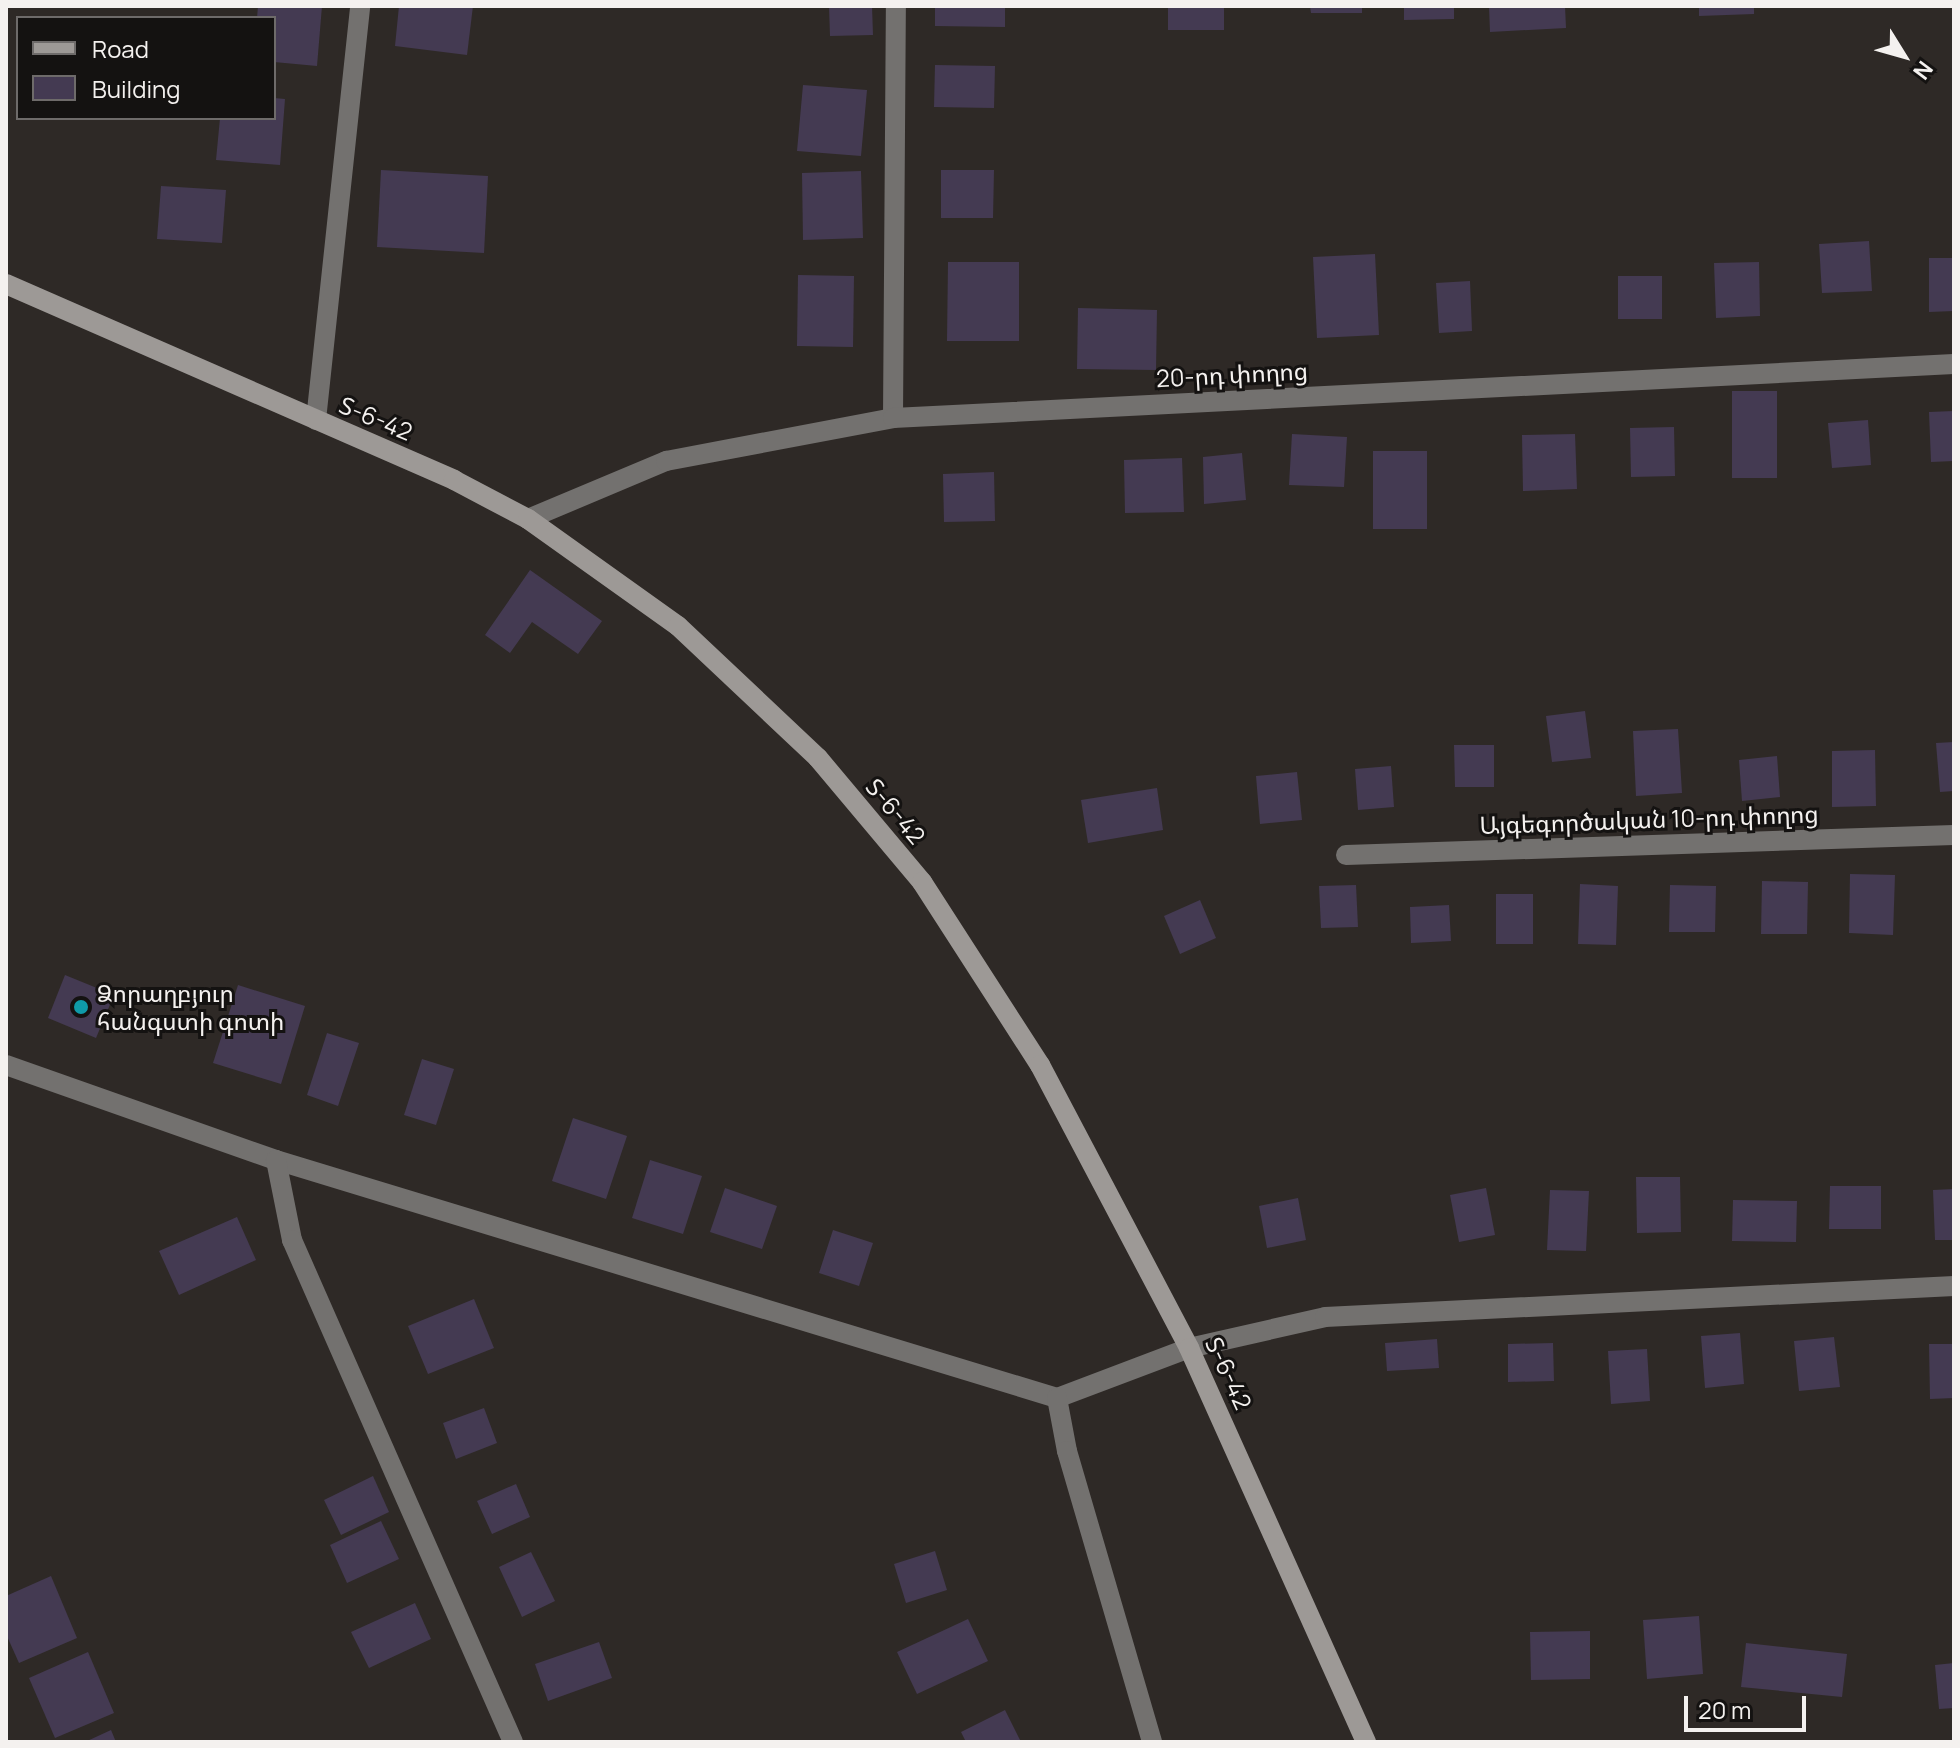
<!DOCTYPE html>
<meta charset="utf-8">
<style>
body{margin:0}
#map{position:relative;width:1960px;height:1748px;overflow:hidden;background:#2e2926;font-family:Manrope,"Noto Sans Armenian",sans-serif}
div>[style]{position:absolute}
.building>*{inset:0;background:#443a52}
.minor>*{height:20px;margin:-10px;padding:0 10px;transform-origin:10px;border-radius:10px;background:#73716f}
.secondary>*{height:20px;margin:-10px;padding:0 10px;transform-origin:10px;border-radius:10px;background:#9d9996}
.dots>*{width:22px;height:22px;translate:-50% -50%;box-sizing:border-box;border:4px solid #141211;border-radius:50%}
span{translate:-50% -50%;white-space:nowrap;text-align:center;line-height:1.15;-webkit-text-stroke:6px #141211;paint-order:stroke}
.street-label{font-size:24px;color:#f4f1ef}
.poi-label{font-size:24px;color:#f4f1ef}
.left{translate:0 -50%;text-align:left}
.frame{position:absolute;inset:0;border:8px solid #f4f1ef;pointer-events:none}
.legend{position:absolute;left:16px;top:16px;width:260px;height:104px;box-sizing:border-box;background:#141211;border:2px solid #6e6b6a;margin:0;padding:10px 14px;list-style:none;font-size:24px;color:#f4f1ef}
.legend li{display:flex;align-items:center;gap:16px;height:40px}
.legend b{width:40px;border:2px solid #6e6b6a}
.north{position:absolute;left:1864px;top:16px;width:80px;height:80px;-webkit-text-stroke:6px #141211;paint-order:stroke;rotate:127deg;font-size:22px;font-weight:700;line-height:32px;text-align:center;color:#f4f1ef}
.north::after{content:'';display:block;margin:auto;width:28px;height:36px;background:#f4f1ef;clip-path:polygon(50% 0,100% 100%,50% 72%,0 100%)}
.scale{position:absolute;left:1684px;top:1696px;width:122px;height:36px;box-sizing:border-box;border:4px solid #f4f1ef;border-top:0;padding-left:10px;font-size:24px;line-height:28px;white-space:nowrap;color:#f4f1ef;-webkit-text-stroke:6px #141211;paint-order:stroke}
</style>
<div id="map">
<div class="building">
<i style="clip-path:polygon(258px 6px,322px 6px,317px 66px,274px 62px,274px 18px,257px 18px)"></i>
<i style="clip-path:polygon(399px 6px,473px 6px,467px 55px,395px 46px)"></i>
<i style="clip-path:polygon(829px 6px,872px 6px,873px 35px,830px 36px)"></i>
<i style="clip-path:polygon(935px 6px,1005px 6px,1005px 27px,935px 26px)"></i>
<i style="clip-path:polygon(1168px 6px,1224px 6px,1224px 30px,1168px 30px)"></i>
<i style="clip-path:polygon(1310px 6px,1362px 6px,1362px 13px,1311px 13px)"></i>
<i style="clip-path:polygon(1404px 6px,1454px 6px,1454px 19px,1404px 20px)"></i>
<i style="clip-path:polygon(1489px 6px,1565px 6px,1566px 28px,1490px 32px)"></i>
<i style="clip-path:polygon(1699px 6px,1754px 6px,1754px 14px,1699px 16px)"></i>
<i style="clip-path:polygon(935px 65px,995px 66px,994px 108px,934px 107px)"></i>
<i style="clip-path:polygon(803px 85px,867px 90px,861px 156px,797px 151px)"></i>
<i style="clip-path:polygon(274px 98px,285px 99px,280px 165px,216px 160px,220px 118px,274px 118px)"></i>
<i style="clip-path:polygon(381px 170px,488px 176px,484px 253px,377px 247px)"></i>
<i style="clip-path:polygon(941px 170px,994px 170px,993px 218px,941px 218px)"></i>
<i style="clip-path:polygon(861px 171px,863px 238px,803px 240px,802px 173px)"></i>
<i style="clip-path:polygon(161px 186px,226px 190px,222px 243px,157px 239px)"></i>
<i style="clip-path:polygon(1869px 241px,1872px 291px,1822px 293px,1819px 244px)"></i>
<i style="clip-path:polygon(1375px 254px,1379px 335px,1317px 338px,1313px 257px)"></i>
<i style="clip-path:polygon(1929px 258px,1954px 258px,1954px 311px,1929px 312px)"></i>
<i style="clip-path:polygon(948px 262px,1019px 262px,1019px 341px,947px 341px)"></i>
<i style="clip-path:polygon(1759px 262px,1760px 316px,1716px 318px,1714px 263px)"></i>
<i style="clip-path:polygon(798px 275px,854px 276px,853px 347px,797px 346px)"></i>
<i style="clip-path:polygon(1618px 276px,1662px 276px,1662px 319px,1618px 319px)"></i>
<i style="clip-path:polygon(1470px 281px,1472px 331px,1439px 333px,1436px 283px)"></i>
<i style="clip-path:polygon(1078px 308px,1157px 310px,1156px 370px,1077px 369px)"></i>
<i style="clip-path:polygon(1732px 391px,1777px 391px,1777px 478px,1732px 478px)"></i>
<i style="clip-path:polygon(1954px 411px,1954px 461px,1931px 462px,1929px 412px)"></i>
<i style="clip-path:polygon(1868px 420px,1871px 465px,1832px 468px,1828px 423px)"></i>
<i style="clip-path:polygon(1674px 427px,1675px 476px,1631px 477px,1630px 428px)"></i>
<i style="clip-path:polygon(1292px 434px,1347px 437px,1344px 487px,1289px 485px)"></i>
<i style="clip-path:polygon(1575px 434px,1577px 489px,1523px 491px,1522px 435px)"></i>
<i style="clip-path:polygon(1373px 451px,1427px 451px,1427px 529px,1373px 529px)"></i>
<i style="clip-path:polygon(1242px 453px,1246px 500px,1204px 504px,1203px 457px)"></i>
<i style="clip-path:polygon(1182px 458px,1184px 512px,1125px 513px,1124px 460px)"></i>
<i style="clip-path:polygon(994px 472px,995px 521px,944px 522px,943px 474px)"></i>
<i style="clip-path:polygon(530px 570px,602px 621px,578px 654px,532px 622px,510px 653px,485px 635px)"></i>
<i style="clip-path:polygon(1585px 711px,1591px 758px,1552px 762px,1546px 716px)"></i>
<i style="clip-path:polygon(1678px 729px,1682px 793px,1636px 796px,1633px 731px)"></i>
<i style="clip-path:polygon(1954px 742px,1954px 791px,1940px 792px,1936px 743px)"></i>
<i style="clip-path:polygon(1454px 745px,1494px 745px,1494px 787px,1455px 787px)"></i>
<i style="clip-path:polygon(1875px 750px,1876px 806px,1832px 807px,1832px 751px)"></i>
<i style="clip-path:polygon(1777px 756px,1780px 797px,1742px 801px,1739px 760px)"></i>
<i style="clip-path:polygon(1391px 766px,1394px 807px,1358px 810px,1355px 769px)"></i>
<i style="clip-path:polygon(1297px 772px,1302px 820px,1260px 824px,1256px 776px)"></i>
<i style="clip-path:polygon(1157px 788px,1163px 830px,1088px 843px,1081px 800px)"></i>
<i style="clip-path:polygon(1850px 874px,1895px 875px,1893px 935px,1849px 933px)"></i>
<i style="clip-path:polygon(1762px 881px,1808px 882px,1807px 934px,1761px 934px)"></i>
<i style="clip-path:polygon(1580px 884px,1618px 886px,1616px 945px,1578px 944px)"></i>
<i style="clip-path:polygon(1356px 885px,1358px 927px,1321px 928px,1319px 886px)"></i>
<i style="clip-path:polygon(1670px 885px,1716px 886px,1715px 932px,1669px 932px)"></i>
<i style="clip-path:polygon(1496px 894px,1533px 894px,1533px 944px,1496px 944px)"></i>
<i style="clip-path:polygon(1200px 900px,1216px 938px,1180px 954px,1164px 916px)"></i>
<i style="clip-path:polygon(1449px 905px,1451px 941px,1411px 943px,1410px 907px)"></i>
<i style="clip-path:polygon(65px 975px,114px 995px,96px 1038px,48px 1018px)"></i>
<i style="clip-path:polygon(238px 985px,305px 1006px,281px 1084px,213px 1063px)"></i>
<i style="clip-path:polygon(327px 1033px,359px 1043px,338px 1106px,307px 1095px)"></i>
<i style="clip-path:polygon(422px 1059px,454px 1069px,436px 1125px,404px 1115px)"></i>
<i style="clip-path:polygon(573px 1118px,627px 1136px,606px 1199px,552px 1181px)"></i>
<i style="clip-path:polygon(650px 1160px,702px 1176px,683px 1234px,632px 1218px)"></i>
<i style="clip-path:polygon(1636px 1177px,1680px 1177px,1681px 1232px,1637px 1233px)"></i>
<i style="clip-path:polygon(1830px 1186px,1881px 1186px,1881px 1229px,1829px 1229px)"></i>
<i style="clip-path:polygon(725px 1188px,777px 1206px,762px 1249px,710px 1232px)"></i>
<i style="clip-path:polygon(1486px 1188px,1495px 1235px,1459px 1242px,1450px 1195px)"></i>
<i style="clip-path:polygon(1954px 1189px,1954px 1240px,1935px 1240px,1933px 1190px)"></i>
<i style="clip-path:polygon(1550px 1190px,1589px 1191px,1586px 1251px,1547px 1250px)"></i>
<i style="clip-path:polygon(1298px 1198px,1306px 1240px,1267px 1248px,1259px 1206px)"></i>
<i style="clip-path:polygon(1733px 1200px,1797px 1201px,1796px 1242px,1732px 1241px)"></i>
<i style="clip-path:polygon(237px 1217px,256px 1260px,179px 1295px,159px 1251px)"></i>
<i style="clip-path:polygon(833px 1230px,873px 1243px,859px 1286px,819px 1273px)"></i>
<i style="clip-path:polygon(474px 1299px,494px 1348px,428px 1374px,408px 1326px)"></i>
<i style="clip-path:polygon(1740px 1333px,1744px 1384px,1705px 1388px,1701px 1336px)"></i>
<i style="clip-path:polygon(1834px 1337px,1840px 1387px,1799px 1391px,1794px 1341px)"></i>
<i style="clip-path:polygon(1437px 1339px,1439px 1368px,1387px 1371px,1385px 1343px)"></i>
<i style="clip-path:polygon(1553px 1343px,1554px 1381px,1508px 1382px,1508px 1344px)"></i>
<i style="clip-path:polygon(1929px 1344px,1954px 1344px,1954px 1398px,1930px 1399px)"></i>
<i style="clip-path:polygon(1647px 1349px,1650px 1401px,1611px 1404px,1608px 1351px)"></i>
<i style="clip-path:polygon(484px 1408px,497px 1443px,456px 1459px,443px 1423px)"></i>
<i style="clip-path:polygon(373px 1476px,389px 1512px,341px 1535px,324px 1500px)"></i>
<i style="clip-path:polygon(516px 1484px,530px 1517px,492px 1534px,477px 1501px)"></i>
<i style="clip-path:polygon(381px 1521px,399px 1559px,347px 1583px,330px 1545px)"></i>
<i style="clip-path:polygon(935px 1551px,947px 1590px,906px 1603px,894px 1564px)"></i>
<i style="clip-path:polygon(531px 1552px,555px 1601px,522px 1617px,499px 1567px)"></i>
<i style="clip-path:polygon(51px 1576px,77px 1638px,19px 1663px,6px 1634px,6px 1596px)"></i>
<i style="clip-path:polygon(415px 1603px,431px 1639px,369px 1668px,351px 1632px)"></i>
<i style="clip-path:polygon(1699px 1616px,1703px 1674px,1647px 1679px,1643px 1620px)"></i>
<i style="clip-path:polygon(968px 1619px,988px 1661px,917px 1694px,897px 1652px)"></i>
<i style="clip-path:polygon(1590px 1631px,1590px 1679px,1531px 1680px,1530px 1632px)"></i>
<i style="clip-path:polygon(599px 1642px,612px 1678px,548px 1701px,535px 1664px)"></i>
<i style="clip-path:polygon(1746px 1643px,1847px 1654px,1842px 1697px,1741px 1687px)"></i>
<i style="clip-path:polygon(88px 1652px,114px 1713px,55px 1738px,29px 1678px)"></i>
<i style="clip-path:polygon(1954px 1663px,1954px 1708px,1939px 1709px,1935px 1665px)"></i>
<i style="clip-path:polygon(1005px 1710px,1021px 1742px,966px 1742px,961px 1732px)"></i>
<i style="clip-path:polygon(111px 1730px,116px 1742px,85px 1742px)"></i>
</div>
<div class="minor">
<i style="left:893px;top:418px;width:412px;rotate:-89.6deg"></i>
<i style="left:316px;top:420px;width:416px;rotate:-83.9deg"></i>
<i style="left:528px;top:519px;width:150px;rotate:-22.8deg"></i>
<i style="left:666px;top:461px;width:231px;rotate:-10.7deg"></i>
<i style="left:893px;top:418px;width:1062px;rotate:-2.91deg"></i>
<i style="left:1346px;top:855px;width:608px;rotate:-1.88deg"></i>
<i style="left:6px;top:1065px;width:286px;rotate:19.4deg"></i>
<i style="left:276px;top:1160px;width:816px;rotate:16.95deg"></i>
<i style="left:1057px;top:1398px;width:141px;rotate:-20.7deg"></i>
<i style="left:1189px;top:1348px;width:139px;rotate:-12.8deg"></i>
<i style="left:1325px;top:1317px;width:630px;rotate:-2.82deg"></i>
<i style="left:276px;top:1160px;width:82px;rotate:78.7deg"></i>
<i style="left:292px;top:1240px;width:548px;rotate:66.24deg"></i>
<i style="left:1057px;top:1398px;width:54px;rotate:79.3deg"></i>
<i style="left:1067px;top:1451px;width:303px;rotate:73.7deg"></i>
</div>
<div class="secondary">
<i style="left:6px;top:284px;width:489px;rotate:23.6deg"></i>
<i style="left:454px;top:480px;width:84px;rotate:27.8deg"></i>
<i style="left:528px;top:519px;width:184px;rotate:35.5deg"></i>
<i style="left:678px;top:626px;width:192px;rotate:43.3deg"></i>
<i style="left:818px;top:758px;width:162px;rotate:50deg"></i>
<i style="left:922px;top:882px;width:218px;rotate:57.2deg"></i>
<i style="left:1040px;top:1065px;width:320px;rotate:62.2deg"></i>
<i style="left:1189px;top:1348px;width:432px;rotate:65.8deg"></i>
</div>
<div class="dots">
<i style="left:81px;top:1007px;background:#0f9aa8"></i>
</div>
<div class="street-label">
<span style="left:1232px;top:374px;rotate:-3deg">20-րդ փողոց</span>
<span style="left:376px;top:418px;rotate:23deg">Տ-6-42</span>
<span style="left:896px;top:811px;rotate:50deg">Տ-6-42</span>
<span style="left:1649px;top:819px;rotate:-2deg">Այգեգործական 10-րդ փողոց</span>
<span style="left:1229px;top:1373px;rotate:65deg">Տ-6-42</span>
</div>
<div class="poi-label">
<span class="left" style="left:97px;top:1007px">Ձորաղբյուր<br>հանգստի գոտի</span>
</div>
<div class="frame"></div>
<ul class="legend">
<li><b style="height:10px;background:#9d9996"></b>Road</li>
<li><b style="height:22px;background:#443a52"></b>Building</li>
</ul>
<div class="north">N</div>
<div class="scale">20 m</div>
</div>
